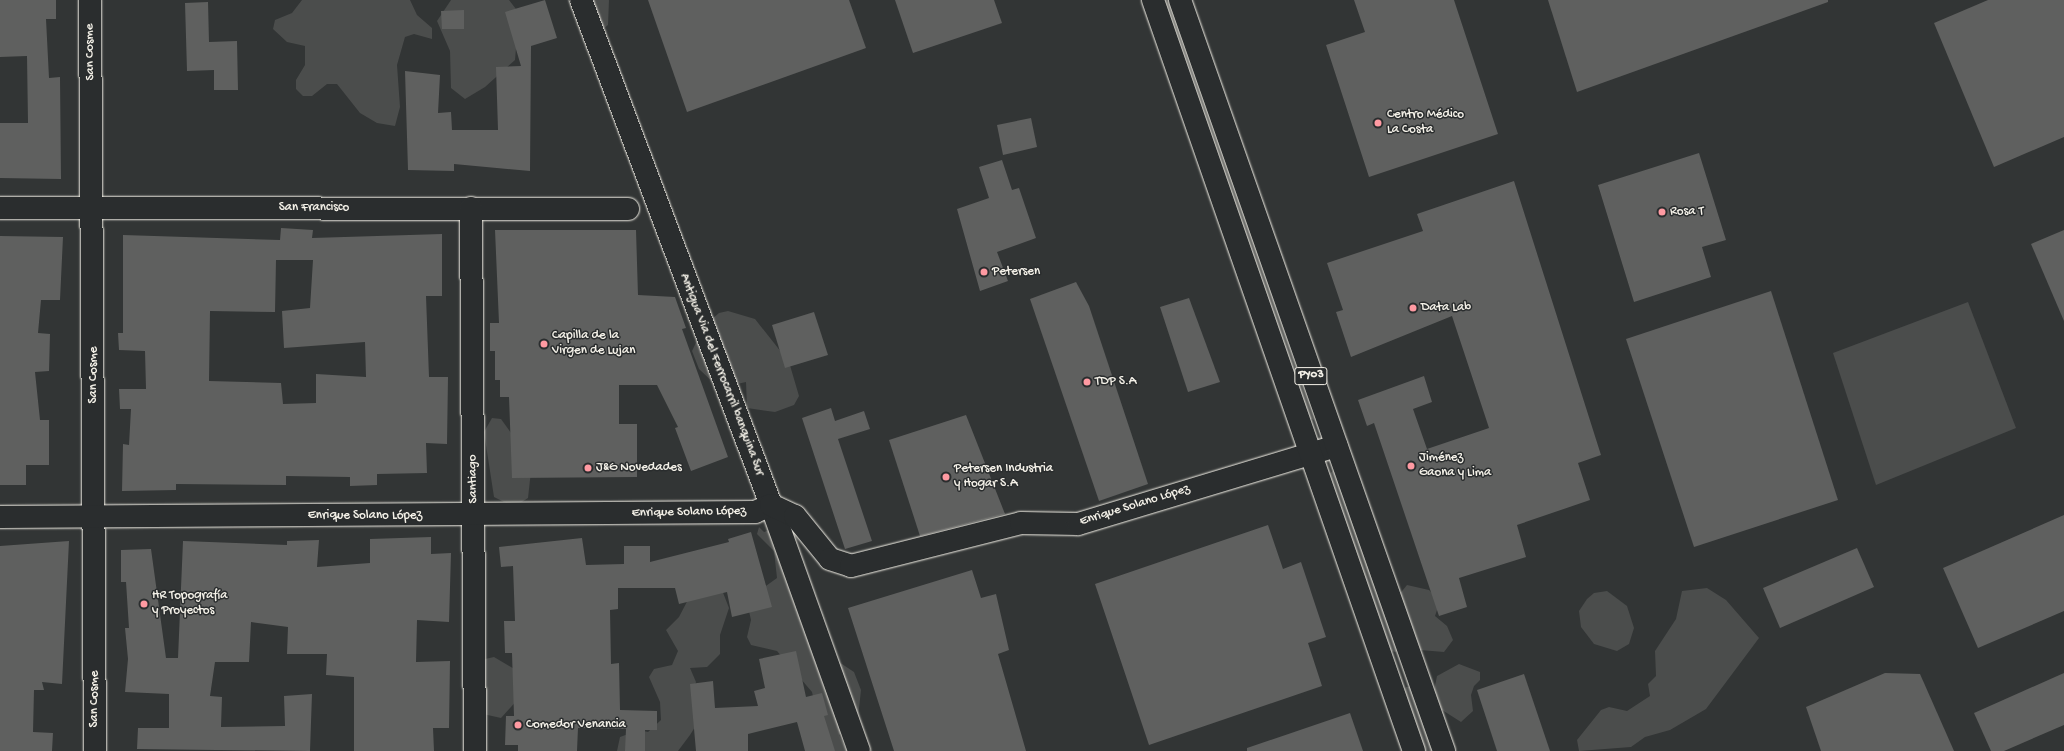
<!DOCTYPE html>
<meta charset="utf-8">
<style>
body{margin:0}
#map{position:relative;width:2064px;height:751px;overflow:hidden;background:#323535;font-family:"Gochi Hand",sans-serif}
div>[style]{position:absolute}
.green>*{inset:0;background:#4b4d4c}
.building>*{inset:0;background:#5f605f}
.roads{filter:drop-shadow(0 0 1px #f4f1e8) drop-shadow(0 0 1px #f4f1e8)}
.minor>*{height:22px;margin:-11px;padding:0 11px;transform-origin:11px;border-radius:11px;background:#2a2d2e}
.highway>*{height:22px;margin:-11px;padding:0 11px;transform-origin:11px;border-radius:11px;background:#2a2d2e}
.dots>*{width:11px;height:11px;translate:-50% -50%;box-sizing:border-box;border:2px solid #2a2d2e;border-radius:50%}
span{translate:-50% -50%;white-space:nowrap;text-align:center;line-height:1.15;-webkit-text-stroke:3px #2a2d2e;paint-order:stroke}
.shield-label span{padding:1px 3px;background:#2a2d2e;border:1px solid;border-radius:3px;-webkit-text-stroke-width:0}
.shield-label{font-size:12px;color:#f4f1e8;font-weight:700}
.street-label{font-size:13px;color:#f4f1e8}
.poi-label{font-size:13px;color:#f4f1e8}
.left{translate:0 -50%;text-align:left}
</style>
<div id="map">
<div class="green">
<i style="clip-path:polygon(302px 0,410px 0,417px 15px,432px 28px,432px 39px,414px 34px,405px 37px,397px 65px,400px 107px,395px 126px,377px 123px,360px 113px,337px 84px,327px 84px,312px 96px,303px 96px,296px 89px,296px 80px,305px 65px,305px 46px,287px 42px,273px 29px,275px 20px,292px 13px)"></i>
<i style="clip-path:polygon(451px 0,509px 0,519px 13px,515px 60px,485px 87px,465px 99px,451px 88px,450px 51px,437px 21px)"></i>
<i style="clip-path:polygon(575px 0,609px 0,608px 25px,602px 30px)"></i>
<i style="clip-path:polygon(1163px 0,1173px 0,1314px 420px,1309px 418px)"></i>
<i style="clip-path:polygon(1968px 302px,2016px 428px,1876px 485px,1833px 353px)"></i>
<i style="clip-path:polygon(728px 311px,755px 319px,789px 362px,799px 396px,794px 405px,775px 412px,747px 408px,746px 382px,719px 388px,699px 369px,692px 351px,704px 326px,719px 313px)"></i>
<i style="clip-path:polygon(492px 418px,501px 419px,532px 462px,528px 498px,514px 507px,494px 497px,484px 432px)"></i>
<i style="clip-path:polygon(1336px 469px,1398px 650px,1396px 652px,1391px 651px,1329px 474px)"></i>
<i style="clip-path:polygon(781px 526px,833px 658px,854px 672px,861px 690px,858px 718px,839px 735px,847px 751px,831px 751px,793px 719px,814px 701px,812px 692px,777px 651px,751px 645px,747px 637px,751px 620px,748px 607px,756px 593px,777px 578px,774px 551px,757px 534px,759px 527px,764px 532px)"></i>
<i style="clip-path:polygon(1407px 585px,1429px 590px,1440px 601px,1435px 616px,1447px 626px,1453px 640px,1444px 652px,1420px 650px,1398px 596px)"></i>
<i style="clip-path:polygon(1707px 588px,1726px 600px,1759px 638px,1706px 709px,1670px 730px,1645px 737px,1631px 747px,1579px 751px,1577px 740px,1601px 710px,1609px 707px,1627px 711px,1650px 696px,1648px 684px,1656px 676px,1655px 651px,1676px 619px,1682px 591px)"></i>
<i style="clip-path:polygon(722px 590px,729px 608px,720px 635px,720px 654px,707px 667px,690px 668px,696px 682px,693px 691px,695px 727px,690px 735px,678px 751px,617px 751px,620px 737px,639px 730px,648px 732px,661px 720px,660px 702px,649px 677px,654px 669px,672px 665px,678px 651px,666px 630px,679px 617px,692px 592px)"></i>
<i style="clip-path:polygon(1607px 591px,1627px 606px,1634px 628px,1629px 644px,1617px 651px,1594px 644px,1581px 627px,1579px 611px,1587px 599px,1594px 593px)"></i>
<i style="clip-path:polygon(494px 657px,516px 670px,520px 697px,501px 718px,474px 712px,485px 659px)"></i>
<i style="clip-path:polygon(1459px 664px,1480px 672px,1480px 680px,1474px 686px,1471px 695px,1473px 711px,1461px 722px,1439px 708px,1434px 691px,1437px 676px)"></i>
<i style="clip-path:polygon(1406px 687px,1412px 687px,1435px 751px,1425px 751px,1404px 691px)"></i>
</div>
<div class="building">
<i style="clip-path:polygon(0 0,56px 0,56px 19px,46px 19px,49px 78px,60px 77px,61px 179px,0 178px,0 123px,28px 123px,27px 56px,0 57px)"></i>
<i style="clip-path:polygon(545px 0,557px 38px,531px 46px,530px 171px,454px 164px,454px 171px,408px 170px,405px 71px,440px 75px,438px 113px,451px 112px,452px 130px,498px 130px,496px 67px,521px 66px,505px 12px)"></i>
<i style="clip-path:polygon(648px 0,849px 0,866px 48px,687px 112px)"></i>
<i style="clip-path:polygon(895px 0,994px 0,1002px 23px,913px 53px)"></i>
<i style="clip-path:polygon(1354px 0,1454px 0,1498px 134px,1369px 177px,1326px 45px,1365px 32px)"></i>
<i style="clip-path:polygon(1548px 0,1828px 0,1828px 2px,1577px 92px)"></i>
<i style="clip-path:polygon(1988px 0,2064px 0,2064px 137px,1994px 167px,1934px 23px)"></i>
<i style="clip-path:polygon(208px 2px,209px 42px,237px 41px,238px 90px,214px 90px,214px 70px,187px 71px,185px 3px)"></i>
<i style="clip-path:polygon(464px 10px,464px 29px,442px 29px,441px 11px)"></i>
<i style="clip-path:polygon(1031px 118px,1037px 147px,1003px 155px,997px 125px)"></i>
<i style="clip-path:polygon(1699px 153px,1726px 240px,1702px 247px,1711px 277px,1634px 302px,1598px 185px)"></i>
<i style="clip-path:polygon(1002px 160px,1012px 190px,1019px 188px,1036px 238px,997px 252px,1008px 281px,980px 291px,957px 209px,989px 198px,979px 167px)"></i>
<i style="clip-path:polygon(1514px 181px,1601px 455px,1578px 463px,1590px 500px,1517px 525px,1526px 557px,1459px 578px,1467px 607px,1439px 616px,1374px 423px,1367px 426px,1358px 400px,1424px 376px,1432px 402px,1413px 409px,1427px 449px,1489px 428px,1452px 316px,1351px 357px,1336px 312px,1343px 310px,1327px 263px,1423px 231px,1417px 214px)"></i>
<i style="clip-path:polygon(evenodd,281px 228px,313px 230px,312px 238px,442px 234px,442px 296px,426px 296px,429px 377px,448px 377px,447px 444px,426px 443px,427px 473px,377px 474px,377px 485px,350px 486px,350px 477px,286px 476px,286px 485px,176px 484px,176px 490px,122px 491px,123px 444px,129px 445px,131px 409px,120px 409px,119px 389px,146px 389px,145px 351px,119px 350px,118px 333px,123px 333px,123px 235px,280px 240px,281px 228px,276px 260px,313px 260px,310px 308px,282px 311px,284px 348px,365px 342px,366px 377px,316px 374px,316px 403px,283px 404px,281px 383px,209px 381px,210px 311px,275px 312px,276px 260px)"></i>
<i style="clip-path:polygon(495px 230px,636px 230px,638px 295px,675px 297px,686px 328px,682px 329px,728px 457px,691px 471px,675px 428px,678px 427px,657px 385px,619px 385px,619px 424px,637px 424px,637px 477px,512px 478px,509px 397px,500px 397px,500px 380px,495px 380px,495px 351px,490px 351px,490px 323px,499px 323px)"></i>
<i style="clip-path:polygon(2064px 230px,2064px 321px,2031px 244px)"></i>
<i style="clip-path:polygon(0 236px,63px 237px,60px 300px,41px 300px,38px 333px,50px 334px,49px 371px,35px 372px,40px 420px,49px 420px,49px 465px,26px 465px,26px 485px,0 485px)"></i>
<i style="clip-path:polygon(1076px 282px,1089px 306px,1148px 484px,1099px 501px,1030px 299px)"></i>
<i style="clip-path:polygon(1771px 291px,1838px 500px,1694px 547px,1626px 339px)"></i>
<i style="clip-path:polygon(1189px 298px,1220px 382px,1188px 392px,1160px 307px)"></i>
<i style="clip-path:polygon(814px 312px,828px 355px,785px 368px,772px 325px)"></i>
<i style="clip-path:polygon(831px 408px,835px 421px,864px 411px,870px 429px,838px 439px,872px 541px,845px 549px,802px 418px)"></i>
<i style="clip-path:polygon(966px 415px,1005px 514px,920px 536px,889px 440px)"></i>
<i style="clip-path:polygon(2064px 515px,2064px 611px,1978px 648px,1943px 568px)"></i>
<i style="clip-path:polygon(1268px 525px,1283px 569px,1301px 562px,1326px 637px,1308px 643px,1322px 686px,1149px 745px,1095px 584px)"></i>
<i style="clip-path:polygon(751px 532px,772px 607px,732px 617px,727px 592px,679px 604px,675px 588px,618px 588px,618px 609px,610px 610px,611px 664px,619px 663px,620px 710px,657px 711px,657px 730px,645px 730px,645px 751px,625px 751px,626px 729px,578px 728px,577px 751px,518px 751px,518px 745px,505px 745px,506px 716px,514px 716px,512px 653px,505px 653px,504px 621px,515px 621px,513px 566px,501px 567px,499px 547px,582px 538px,586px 565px,624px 564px,624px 546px,650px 546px,650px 562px,729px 542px,728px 539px)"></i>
<i style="clip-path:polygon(431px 537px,431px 554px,451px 553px,449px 622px,417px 620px,416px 662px,450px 661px,449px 728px,433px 728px,434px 751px,354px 751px,354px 677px,326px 675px,327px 654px,287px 654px,288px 627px,251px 622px,249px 662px,215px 662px,210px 696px,222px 697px,221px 727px,285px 726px,284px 696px,312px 694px,310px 751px,137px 749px,138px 728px,169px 728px,169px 694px,125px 692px,128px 659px,125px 628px,129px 628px,126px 582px,121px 582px,121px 550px,151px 549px,166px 658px,178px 658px,183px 541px,287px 545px,287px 541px,319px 540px,317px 567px,370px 563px,370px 539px)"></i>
<i style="clip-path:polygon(69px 541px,62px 684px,42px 682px,44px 690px,34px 690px,33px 732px,53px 733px,52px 751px,0 751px,0 546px)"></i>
<i style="clip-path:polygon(1857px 548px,1874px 587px,1780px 628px,1763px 588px)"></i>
<i style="clip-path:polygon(972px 570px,981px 598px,996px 594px,1009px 650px,998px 654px,1026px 751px,894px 751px,848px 608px)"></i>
<i style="clip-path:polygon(796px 651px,806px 697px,822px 693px,828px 715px,824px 716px,835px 751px,805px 751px,797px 722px,748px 734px,748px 751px,696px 751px,690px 684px,713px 681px,715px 708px,758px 706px,754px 691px,765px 688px,759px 659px)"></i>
<i style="clip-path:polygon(1885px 673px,1920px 674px,1954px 751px,1821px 751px,1806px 707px)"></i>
<i style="clip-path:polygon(2064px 673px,2064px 725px,2004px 751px,1991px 751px,1974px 713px)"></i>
<i style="clip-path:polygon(1524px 674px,1550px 751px,1497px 751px,1477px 690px)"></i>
<i style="clip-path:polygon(1350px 713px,1363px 751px,1247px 751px,1247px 748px)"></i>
</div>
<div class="roads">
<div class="minor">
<i style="left:90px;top:0;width:751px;rotate:89.62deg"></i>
<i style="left:581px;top:0;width:540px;rotate:69.38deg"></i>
<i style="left:771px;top:505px;width:261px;rotate:70.3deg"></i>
<i style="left:0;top:208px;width:628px;rotate:0.09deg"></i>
<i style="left:471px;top:208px;width:543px;rotate:89.58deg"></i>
<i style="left:0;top:517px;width:755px;rotate:-0.38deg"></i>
<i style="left:755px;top:512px;width:17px;rotate:-24deg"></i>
<i style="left:771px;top:505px;width:26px;rotate:25deg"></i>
<i style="left:795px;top:516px;width:55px;rotate:50.9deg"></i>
<i style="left:830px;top:559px;width:22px;rotate:18deg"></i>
<i style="left:851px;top:566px;width:175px;rotate:-14.2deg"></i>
<i style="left:1021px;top:523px;width:57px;rotate:1deg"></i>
<i style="left:1078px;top:524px;width:270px;rotate:-16.8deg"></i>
</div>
<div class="highway">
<i style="left:1153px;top:0;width:795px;rotate:70.84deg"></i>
<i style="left:1180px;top:0;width:796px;rotate:70.63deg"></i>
</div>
</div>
<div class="dots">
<i style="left:1378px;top:123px;background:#ff9aa2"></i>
<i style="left:1662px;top:212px;background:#ff9aa2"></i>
<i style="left:984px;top:272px;background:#ff9aa2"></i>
<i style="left:1413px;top:308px;background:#ff9aa2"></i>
<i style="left:544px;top:344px;background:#ff9aa2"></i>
<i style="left:1087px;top:382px;background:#ff9aa2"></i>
<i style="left:1411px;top:466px;background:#ff9aa2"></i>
<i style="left:588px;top:468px;background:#ff9aa2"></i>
<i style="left:946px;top:477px;background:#ff9aa2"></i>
<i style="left:144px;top:604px;background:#ff9aa2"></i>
<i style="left:518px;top:725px;background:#ff9aa2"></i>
</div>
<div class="shield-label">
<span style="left:1311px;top:376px">PY03</span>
</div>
<div class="street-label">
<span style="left:91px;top:52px;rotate:-91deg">San Cosme</span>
<span style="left:314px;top:208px">San Francisco</span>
<span style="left:94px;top:375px;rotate:-90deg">San Cosme</span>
<span style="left:721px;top:375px;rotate:69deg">Antigua Via del Ferrocarril banquina Sur</span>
<span style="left:474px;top:479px;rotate:-91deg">Santiago</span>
<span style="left:1135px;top:506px;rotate:-17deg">Enrique Solano López</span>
<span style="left:689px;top:513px;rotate:-1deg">Enrique Solano López</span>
<span style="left:365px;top:516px">Enrique Solano López</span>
<span style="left:95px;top:699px;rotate:-90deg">San Cosme</span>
</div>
<div class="poi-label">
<span class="left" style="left:1387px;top:123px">Centro Médico<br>La Costa</span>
<span class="left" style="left:1670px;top:212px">Rosa T</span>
<span class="left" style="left:992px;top:272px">Petersen</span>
<span class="left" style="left:1421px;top:308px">Data Lab</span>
<span class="left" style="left:552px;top:344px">Capilla de la<br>Virgen de Lujan</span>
<span class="left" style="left:1095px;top:382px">TDP S.A</span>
<span class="left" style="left:1419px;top:466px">Jiménez<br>Gaona y Lima</span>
<span class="left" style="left:596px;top:468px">J&amp;G Novedades</span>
<span class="left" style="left:954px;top:477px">Petersen Industria<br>y Hogar S.A</span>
<span class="left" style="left:152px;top:604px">HR Topografía<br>y Proyectos</span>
<span class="left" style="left:526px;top:725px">Comedor Venancia</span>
</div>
</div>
